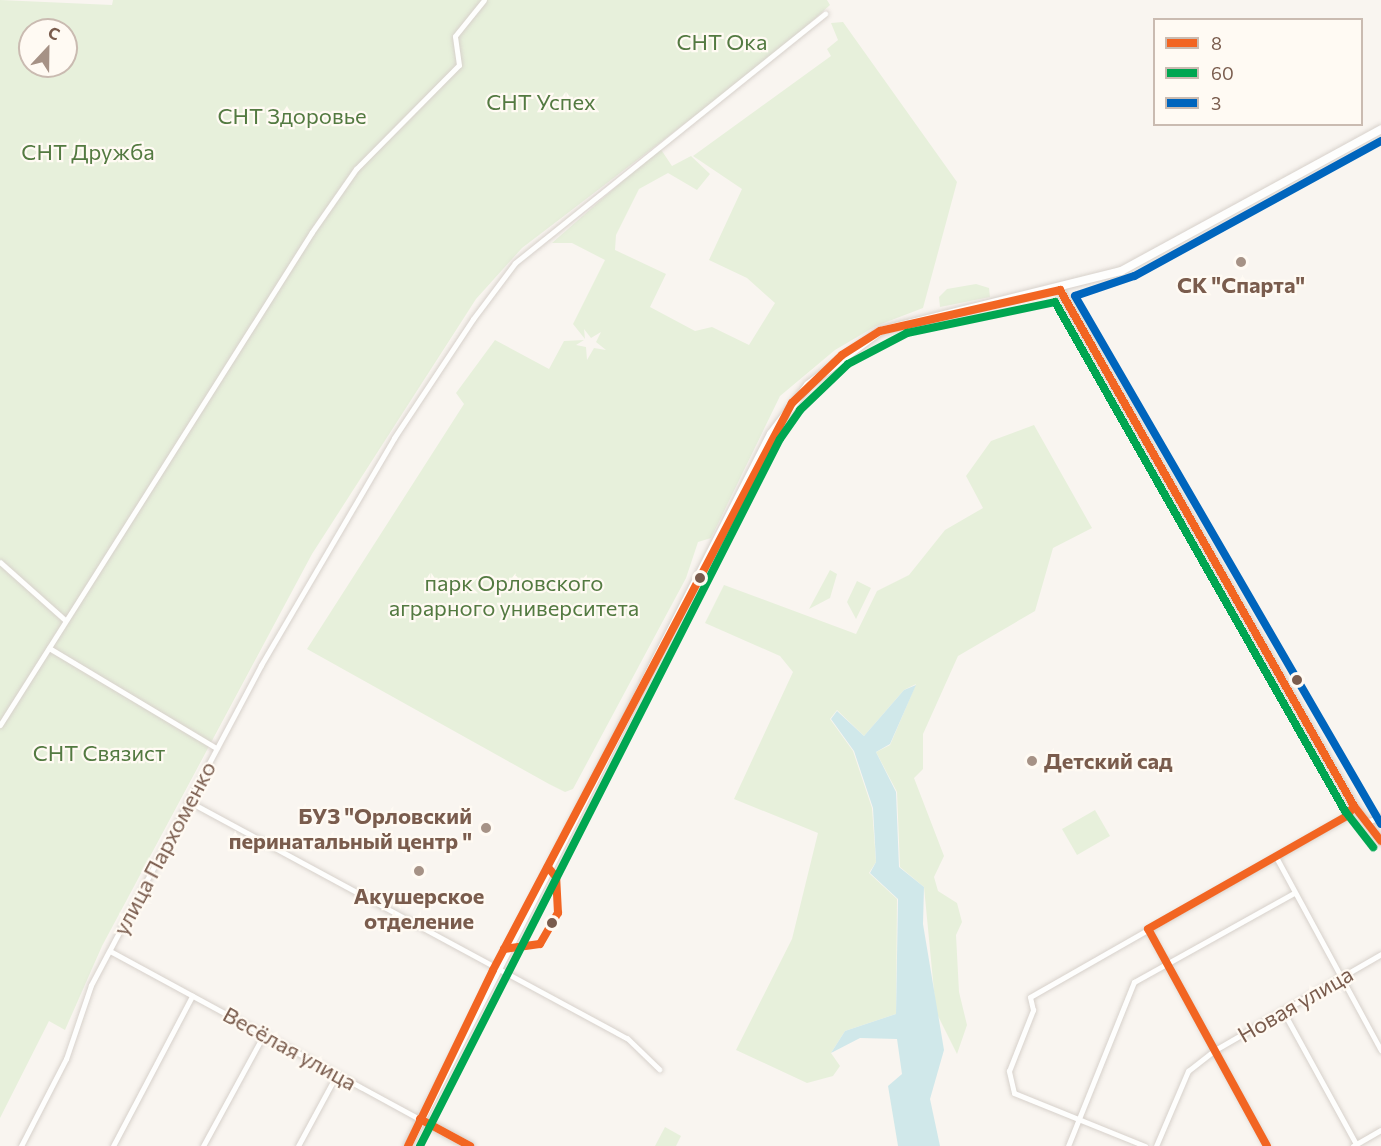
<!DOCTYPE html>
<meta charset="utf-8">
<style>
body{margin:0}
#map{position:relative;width:1381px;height:1146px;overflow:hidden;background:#f9f5f0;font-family:Commissioner,sans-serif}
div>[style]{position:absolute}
.green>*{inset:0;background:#e7f0db}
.water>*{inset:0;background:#d0e8ea}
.roads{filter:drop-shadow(0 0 2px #d7d1cb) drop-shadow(0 0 2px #d7d1cb)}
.street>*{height:5px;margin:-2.5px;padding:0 2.5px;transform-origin:2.5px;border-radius:2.5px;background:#fefefd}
.secondary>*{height:8px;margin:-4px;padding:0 4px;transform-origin:4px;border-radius:4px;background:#fefefd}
.bus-1>*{height:8px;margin:-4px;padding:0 4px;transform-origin:4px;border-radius:4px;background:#f26522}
.bus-2>*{height:8px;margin:-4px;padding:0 4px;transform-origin:4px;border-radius:4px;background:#00a651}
.bus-3>*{height:8px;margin:-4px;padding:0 4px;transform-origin:4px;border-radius:4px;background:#0065bd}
.dots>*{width:16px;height:16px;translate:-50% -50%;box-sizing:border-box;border:3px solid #fffaf3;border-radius:50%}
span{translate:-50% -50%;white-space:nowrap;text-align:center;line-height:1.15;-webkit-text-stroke:4.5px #fffaf3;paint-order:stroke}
.park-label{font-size:22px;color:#537a41}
.poi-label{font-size:22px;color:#7a5c4d;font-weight:700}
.left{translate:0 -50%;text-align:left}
.right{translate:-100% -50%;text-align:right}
.street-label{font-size:22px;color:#7a5c4d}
.legend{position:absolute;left:1153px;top:18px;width:210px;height:108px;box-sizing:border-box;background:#fffaf3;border:2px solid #cabbb1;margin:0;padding:8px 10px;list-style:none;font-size:18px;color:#7a5c4d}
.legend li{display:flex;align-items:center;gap:12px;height:30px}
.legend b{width:30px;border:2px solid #cabbb1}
.north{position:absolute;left:18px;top:18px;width:60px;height:60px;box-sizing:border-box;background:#fffaf3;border:2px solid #cabbb1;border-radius:50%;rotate:22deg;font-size:16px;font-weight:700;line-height:24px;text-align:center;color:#7a5c4d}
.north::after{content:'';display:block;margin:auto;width:21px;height:27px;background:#a69286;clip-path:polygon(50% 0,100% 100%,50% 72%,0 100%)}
</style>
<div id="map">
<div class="green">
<i style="clip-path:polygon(evenodd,0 0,112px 5px,113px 0,827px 0,830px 5px,773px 56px,522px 248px,476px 299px,312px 554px,102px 946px,65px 1030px,49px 1021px,0 1118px,0 0,30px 30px,66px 30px,66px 66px,30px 66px,30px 30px)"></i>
<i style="clip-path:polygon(843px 22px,957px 182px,923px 308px,876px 326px,835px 350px,780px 396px,711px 538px,698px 542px,686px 578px,573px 789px,565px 792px,549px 784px,307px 649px,464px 404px,456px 393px,495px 340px,549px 369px,564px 341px,584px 340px,576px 345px,586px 347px,587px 360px,594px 348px,606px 350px,596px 342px,601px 332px,591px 338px,584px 329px,585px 339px,573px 324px,605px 260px,572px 243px,552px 243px,660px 148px,672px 166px,691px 156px,710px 174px,697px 190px,668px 173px,639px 189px,616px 235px,615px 250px,666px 274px,650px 307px,695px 331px,712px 327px,749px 345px,775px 303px,747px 278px,709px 260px,742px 189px,693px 156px,831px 56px,827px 49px,838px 40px,831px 23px)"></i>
<i style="clip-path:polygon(976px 284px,989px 288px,990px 297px,940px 307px,939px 297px,947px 289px)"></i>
<i style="clip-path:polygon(1034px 425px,1092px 528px,1053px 548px,1035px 611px,958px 656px,923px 734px,923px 769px,914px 778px,944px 856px,934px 877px,938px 891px,957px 903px,962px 922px,956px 935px,959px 992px,967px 1025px,957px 1054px,936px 1012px,924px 887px,900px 867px,897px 792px,876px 752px,890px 745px,916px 684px,904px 690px,864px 736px,837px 710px,830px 719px,853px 751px,872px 808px,876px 862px,869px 873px,897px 899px,896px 1014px,845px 1031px,831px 1053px,840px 1066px,833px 1076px,807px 1083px,736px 1050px,792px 939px,818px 833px,734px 799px,793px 672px,780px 656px,705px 623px,724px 585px,856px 634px,877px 591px,909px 575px,945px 530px,983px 508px,966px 476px,991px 441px)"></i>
<i style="clip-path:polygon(830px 570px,837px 574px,830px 598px,809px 609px)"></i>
<i style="clip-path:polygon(857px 581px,871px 588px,856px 619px,847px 602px)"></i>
<i style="clip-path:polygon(1095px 810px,1110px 836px,1077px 855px,1062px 829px)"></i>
<i style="clip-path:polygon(665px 1127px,681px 1136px,676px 1146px,655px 1146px)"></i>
</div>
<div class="water">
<i style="clip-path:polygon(916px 685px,890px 744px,876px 752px,896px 792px,899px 867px,924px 887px,923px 924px,944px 1050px,930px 1099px,940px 1146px,898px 1146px,888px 1086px,902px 1074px,897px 1039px,860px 1038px,831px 1053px,845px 1031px,896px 1014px,898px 899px,870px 873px,876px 862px,873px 808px,854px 751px,831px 719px,837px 711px,864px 736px,904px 690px)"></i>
</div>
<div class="roads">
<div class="street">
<i style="left:0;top:562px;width:87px;rotate:41.7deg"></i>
<i style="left:49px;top:648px;width:195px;rotate:30.9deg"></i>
<i style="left:0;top:725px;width:583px;rotate:-57.67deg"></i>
<i style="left:312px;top:232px;width:77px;rotate:-55.1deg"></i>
<i style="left:356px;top:169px;width:146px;rotate:-45.3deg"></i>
<i style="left:459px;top:65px;width:29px;rotate:-98deg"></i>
<i style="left:455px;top:36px;width:46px;rotate:-51.1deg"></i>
<i style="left:188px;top:801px;width:499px;rotate:28.4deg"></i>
<i style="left:627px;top:1038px;width:45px;rotate:44.1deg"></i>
<i style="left:1369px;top:821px;width:13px;rotate:-18deg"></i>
<i style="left:1276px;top:857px;width:220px;rotate:61.5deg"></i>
<i style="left:1148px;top:929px;width:247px;rotate:61.3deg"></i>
<i style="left:110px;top:951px;width:353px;rotate:28.5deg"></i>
<i style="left:1284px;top:1013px;width:149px;rotate:61.2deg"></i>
<i style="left:21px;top:1146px;width:98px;rotate:-62.7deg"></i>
<i style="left:66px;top:1059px;width:78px;rotate:-71.3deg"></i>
<i style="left:91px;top:985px;width:362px;rotate:-62deg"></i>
<i style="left:261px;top:665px;width:263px;rotate:-59.6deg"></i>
<i style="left:394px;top:438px;width:143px;rotate:-56.4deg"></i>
<i style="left:473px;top:319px;width:70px;rotate:-53.1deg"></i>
<i style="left:515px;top:263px;width:398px;rotate:-38.8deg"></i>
<i style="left:113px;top:1146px;width:170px;rotate:-62.2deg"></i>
<i style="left:203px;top:1146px;width:128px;rotate:-61.4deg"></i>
<i style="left:298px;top:1146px;width:82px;rotate:-61.6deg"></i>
<i style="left:1068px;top:1146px;width:177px;rotate:-68.1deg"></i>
<i style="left:1134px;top:982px;width:183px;rotate:-29.1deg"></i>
<i style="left:1145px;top:1146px;width:141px;rotate:-158deg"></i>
<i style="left:1014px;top:1093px;width:23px;rotate:-103deg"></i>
<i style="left:1009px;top:1071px;width:66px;rotate:-68.5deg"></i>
<i style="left:1033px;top:1010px;width:13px;rotate:-103deg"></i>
<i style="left:1030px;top:997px;width:365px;rotate:-29.7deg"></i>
<i style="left:1347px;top:816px;width:12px;rotate:-55deg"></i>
<i style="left:1156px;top:1146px;width:82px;rotate:-66.9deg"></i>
<i style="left:1188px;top:1071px;width:34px;rotate:-38deg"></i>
<i style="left:1215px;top:1050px;width:192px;rotate:-30deg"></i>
<i style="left:1353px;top:1146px;width:32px;rotate:-30deg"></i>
</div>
<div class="secondary">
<i style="left:1060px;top:290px;width:594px;rotate:60.33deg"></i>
<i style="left:1354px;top:806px;width:44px;rotate:52.4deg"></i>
<i style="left:420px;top:1119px;width:57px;rotate:28.4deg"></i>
<i style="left:408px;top:1146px;width:799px;rotate:-62.99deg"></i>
<i style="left:771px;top:434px;width:61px;rotate:-52.9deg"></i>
<i style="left:808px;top:385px;width:90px;rotate:-36.9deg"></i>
<i style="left:880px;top:331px;width:248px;rotate:-14deg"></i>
<i style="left:1121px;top:271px;width:296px;rotate:-28.6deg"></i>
</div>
</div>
<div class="bus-1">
<i style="left:1060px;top:290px;width:594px;rotate:60.33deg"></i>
<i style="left:1354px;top:806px;width:44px;rotate:52.4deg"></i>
<i style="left:504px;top:949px;width:36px;rotate:-8deg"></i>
<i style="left:540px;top:944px;width:36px;rotate:-60deg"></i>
<i style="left:558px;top:913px;width:36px;rotate:-93deg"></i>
<i style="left:556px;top:877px;width:13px;rotate:-129deg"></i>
<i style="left:420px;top:1119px;width:57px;rotate:28.4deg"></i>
<i style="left:408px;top:1146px;width:195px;rotate:-64.2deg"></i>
<i style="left:493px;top:970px;width:641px;rotate:-62.2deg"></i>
<i style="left:792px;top:403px;width:69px;rotate:-43.8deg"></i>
<i style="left:842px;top:355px;width:45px;rotate:-32.3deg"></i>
<i style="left:880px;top:331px;width:185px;rotate:-12.8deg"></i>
<i style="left:1267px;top:1146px;width:247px;rotate:-118.7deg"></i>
<i style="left:1148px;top:929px;width:229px;rotate:-29.6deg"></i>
<i style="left:1347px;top:816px;width:12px;rotate:-55deg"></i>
</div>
<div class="bus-2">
<i style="left:420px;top:1146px;width:793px;rotate:-63.02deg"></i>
<i style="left:780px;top:439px;width:35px;rotate:-55deg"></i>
<i style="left:800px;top:410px;width:66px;rotate:-43.8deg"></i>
<i style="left:848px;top:364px;width:67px;rotate:-27.7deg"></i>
<i style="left:907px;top:333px;width:151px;rotate:-11.8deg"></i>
<i style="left:1055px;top:302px;width:586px;rotate:60.33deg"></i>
<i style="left:1345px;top:811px;width:46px;rotate:52.1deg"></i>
</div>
<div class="bus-3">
<i style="left:1381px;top:141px;width:281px;rotate:151.3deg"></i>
<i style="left:1134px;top:276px;width:62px;rotate:161.3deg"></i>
<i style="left:1075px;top:296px;width:610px;rotate:59.91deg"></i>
</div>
<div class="dots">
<i style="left:1241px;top:262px;background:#a69286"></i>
<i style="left:700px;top:578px;background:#7a5c4d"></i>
<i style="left:1297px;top:680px;background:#7a5c4d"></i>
<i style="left:1032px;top:761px;background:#a69286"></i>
<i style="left:486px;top:828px;background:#a69286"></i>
<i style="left:419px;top:871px;background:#a69286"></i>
<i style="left:552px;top:923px;background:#7a5c4d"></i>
</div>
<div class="park-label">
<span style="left:722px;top:42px">СНТ Ока</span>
<span style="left:541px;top:102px">СНТ Успех</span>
<span style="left:292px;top:116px">СНТ Здоровье</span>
<span style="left:88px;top:152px">СНТ Дружба</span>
<span style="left:514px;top:595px">парк Орловского<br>аграрного университета</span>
<span style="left:99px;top:753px">СНТ Связист</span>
</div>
<div class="poi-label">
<span style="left:1241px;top:285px">СК "Спарта"</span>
<span class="left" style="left:1044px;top:761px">Детский сад</span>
<span class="right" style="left:472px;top:828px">БУЗ "Орловский<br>перинатальный центр "</span>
<span style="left:419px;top:908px">Акушерское<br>отделение</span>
</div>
<div class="street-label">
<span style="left:164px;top:848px;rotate:-62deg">улица Пархоменко</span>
<span style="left:1295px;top:1004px;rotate:-30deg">Новая улица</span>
<span style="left:290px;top:1048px;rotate:29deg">Весёлая улица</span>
</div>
<ul class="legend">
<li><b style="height:8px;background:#f26522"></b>8</li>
<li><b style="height:8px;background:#00a651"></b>60</li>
<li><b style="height:8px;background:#0065bd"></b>3</li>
</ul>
<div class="north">С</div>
</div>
